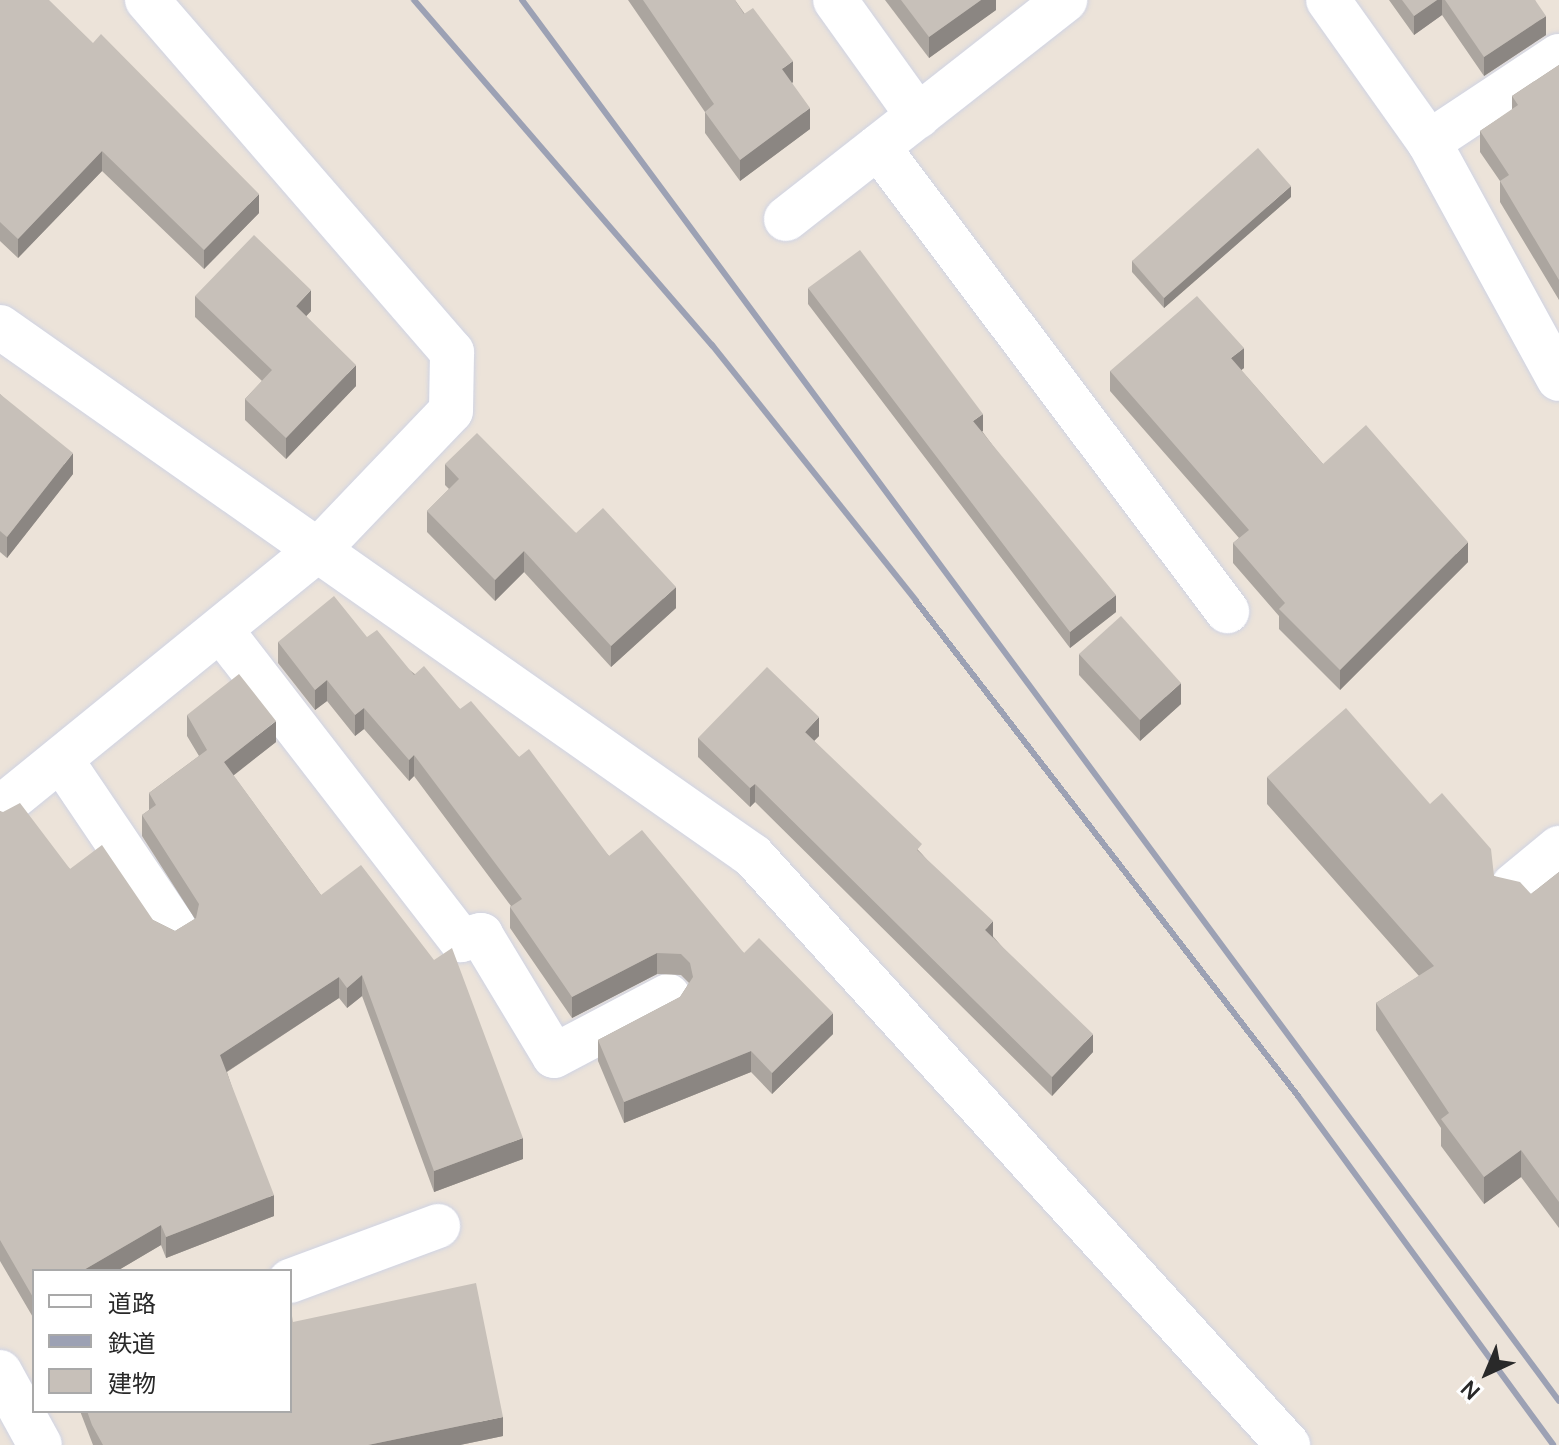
<!DOCTYPE html>
<meta charset="utf-8">
<style>
body{margin:0}
#map{position:relative;width:1559px;height:1445px;overflow:hidden;background:#ece3d9;font-family:Manrope,"Noto Sans JP",sans-serif}
div>[style]{position:absolute}
.roads{filter:drop-shadow(0 0 2px #cfd3e3) drop-shadow(0 0 2px #cfd3e3)}
.minor>*{height:44px;margin:-22px;padding:0 22px;transform-origin:22px;border-radius:22px;background:#fff}
.rail>*{height:6px;margin:-3px;padding:0 3px;transform-origin:3px;border-radius:3px;background:#9ca1b4}
.wall>*{inset:0;background:#aba59f}
.shaded-wall>*{inset:0;background:#8b8682}
.building>*{inset:0;background:#c7c0b9}
span{translate:-50% -50%;white-space:nowrap;text-align:center;line-height:1.15;-webkit-text-stroke:6px #fff;paint-order:stroke}
.legend{position:absolute;left:32px;top:1269px;width:260px;height:144px;box-sizing:border-box;background:#fff;border:2px solid #a9a9a9;margin:0;padding:10px 14px;list-style:none;font-size:24px;color:#292929}
.legend li{display:flex;align-items:center;gap:16px;height:40px}
.legend b{width:40px;border:2px solid #a9a9a9}
.north{position:absolute;left:1447px;top:1333px;width:80px;height:80px;-webkit-text-stroke:6px #fff;paint-order:stroke;rotate:224deg;font-size:22px;font-weight:700;line-height:32px;text-align:center;color:#292929}
.north::after{content:'';display:block;margin:auto;width:28px;height:36px;background:#292929;clip-path:polygon(50% 0,100% 100%,50% 72%,0 100%)}
</style>
<div id="map">
<div class="roads">
<div class="minor">
<i style="left:835px;top:0;width:143px;rotate:54.4deg"></i>
<i style="left:1328px;top:0;width:174px;rotate:54.6deg"></i>
<i style="left:1429px;top:142px;width:270px;rotate:61.3deg"></i>
<i style="left:1429px;top:142px;width:156px;rotate:-33.5deg"></i>
<i style="left:878px;top:147px;width:581px;rotate:53.05deg"></i>
<i style="left:786px;top:219px;width:355px;rotate:-38.1deg"></i>
<i style="left:0;top:327px;width:920px;rotate:35.09deg"></i>
<i style="left:753px;top:856px;width:796px;rotate:47.75deg"></i>
<i style="left:221px;top:630px;width:392px;rotate:52.3deg"></i>
<i style="left:461px;top:940px;width:21px;rotate:-14deg"></i>
<i style="left:481px;top:935px;width:141px;rotate:58.9deg"></i>
<i style="left:554px;top:1056px;width:129px;rotate:-27.8deg"></i>
<i style="left:62px;top:761px;width:200px;rotate:56deg"></i>
<i style="left:0;top:808px;width:409px;rotate:-39.1deg"></i>
<i style="left:318px;top:550px;width:192px;rotate:-46.3deg"></i>
<i style="left:451px;top:411px;width:59px;rotate:-89deg"></i>
<i style="left:452px;top:352px;width:466px;rotate:-130.9deg"></i>
<i style="left:1513px;top:886px;width:60px;rotate:-39.6deg"></i>
<i style="left:290px;top:1281px;width:158px;rotate:-20.4deg"></i>
<i style="left:0;top:1372px;width:83px;rotate:61.3deg"></i>
</div>
</div>
<div class="rail">
<i style="left:414px;top:0;width:456px;rotate:49.2deg"></i>
<i style="left:712px;top:345px;width:327px;rotate:51.4deg"></i>
<i style="left:916px;top:601px;width:625px;rotate:52.34deg"></i>
<i style="left:1298px;top:1096px;width:432px;rotate:53.8deg"></i>
<i style="left:522px;top:0;width:1743px;rotate:53.49deg"></i>
</div>
<div class="wall">
<i style="clip-path:polygon(0 0,259px 213px,204px 269px,102px 171px,18px 258px,0 241px)"></i>
<i style="clip-path:polygon(628px 0,735px 0,793px 82px,792px 83px,810px 129px,740px 181px,705px 133px,705px 112px)"></i>
<i style="clip-path:polygon(885px 0,996px 0,996px 10px,929px 58px)"></i>
<i style="clip-path:polygon(1389px 0,1535px 0,1546px 35px,1484px 76px,1442px 15px,1414px 35px)"></i>
<i style="clip-path:polygon(1559px 65px,1559px 300px,1500px 202px,1500px 181px,1480px 152px,1480px 131px,1512px 110px,1512px 96px)"></i>
<i style="clip-path:polygon(1291px 197px,1164px 308px,1132px 272px,1132px 261px)"></i>
<i style="clip-path:polygon(808px 288px,983px 431px,982px 431px,1116px 612px,1070px 648px,808px 304px)"></i>
<i style="clip-path:polygon(195px 296px,311px 311px,306px 316px,356px 386px,286px 459px,245px 420px,245px 399px,262px 381px,195px 317px)"></i>
<i style="clip-path:polygon(1244px 368px,1241px 370px,1323px 464px,1468px 562px,1340px 690px,1279px 629px,1279px 616px,1233px 563px,1233px 543px,1239px 538px,1110px 391px,1110px 371px)"></i>
<i style="clip-path:polygon(0 394px,73px 474px,7px 558px,0 552px)"></i>
<i style="clip-path:polygon(445px 464px,576px 533px,676px 608px,611px 667px,524px 572px,495px 601px,427px 532px,427px 511px,449px 489px,445px 485px)"></i>
<i style="clip-path:polygon(367px 637px,460px 709px,519px 757px,609px 856px,744px 953px,833px 1034px,772px 1094px,751px 1072px,624px 1123px,598px 1061px,598px 1040px,680px 997px,689px 983px,681px 975px,657px 974px,572px 1018px,510px 928px,510px 907px,511px 906px,414px 776px,409px 781px,364px 729px,355px 736px,327px 701px,315px 710px,278px 663px,278px 642px)"></i>
<i style="clip-path:polygon(1079px 654px,1181px 704px,1140px 741px,1079px 675px)"></i>
<i style="clip-path:polygon(187px 715px,276px 742px,233px 775px,321px 895px,523px 1159px,434px 1192px,362px 996px,347px 1008px,339px 998px,227px 1072px,274px 1216px,166px 1258px,161px 1245px,117px 1271px,34px 1271px,34px 1319px,0 1261px,0 811px,70px 869px,153px 920px,175px 931px,195px 919px,142px 836px,142px 815px,149px 810px,149px 793px,199px 756px,187px 736px)"></i>
<i style="clip-path:polygon(819px 736px,814px 741px,922px 854px,1093px 1052px,1052px 1096px,755px 802px,750px 807px,698px 757px,698px 738px)"></i>
<i style="clip-path:polygon(1267px 777px,1494px 876px,1531px 894px,1559px 872px,1559px 1228px,1521px 1177px,1484px 1204px,1441px 1146px,1441px 1128px,1376px 1030px,1376px 1003px,1419px 976px,1267px 804px)"></i>
<i style="clip-path:polygon(293px 1322px,503px 1436px,460px 1445px,93px 1445px,80px 1411px,290px 1411px)"></i>
</div>
<div class="shaded-wall">
<i style="clip-path:polygon(981px 0,996px 0,996px 10px,929px 58px,929px 37px)"></i>
<i style="clip-path:polygon(1437px 0,1442px 0,1442px 15px,1414px 35px,1414px 16px)"></i>
<i style="clip-path:polygon(1546px 16px,1546px 35px,1484px 76px,1484px 57px)"></i>
<i style="clip-path:polygon(793px 61px,793px 82px,782px 90px,782px 69px)"></i>
<i style="clip-path:polygon(810px 108px,810px 129px,740px 181px,740px 160px)"></i>
<i style="clip-path:polygon(102px 151px,102px 171px,18px 258px,18px 239px)"></i>
<i style="clip-path:polygon(1291px 186px,1291px 197px,1164px 308px,1164px 298px)"></i>
<i style="clip-path:polygon(259px 194px,259px 213px,204px 269px,204px 250px)"></i>
<i style="clip-path:polygon(311px 290px,311px 311px,296px 327px,296px 306px)"></i>
<i style="clip-path:polygon(1244px 348px,1244px 368px,1231px 378px,1231px 358px)"></i>
<i style="clip-path:polygon(356px 365px,356px 386px,286px 459px,286px 438px)"></i>
<i style="clip-path:polygon(983px 414px,983px 431px,973px 437px,973px 421px)"></i>
<i style="clip-path:polygon(73px 453px,73px 474px,7px 558px,7px 537px)"></i>
<i style="clip-path:polygon(1468px 542px,1468px 562px,1340px 690px,1340px 670px)"></i>
<i style="clip-path:polygon(524px 551px,524px 572px,495px 601px,495px 580px)"></i>
<i style="clip-path:polygon(676px 587px,676px 608px,611px 667px,611px 646px)"></i>
<i style="clip-path:polygon(1116px 595px,1116px 612px,1070px 648px,1070px 632px)"></i>
<i style="clip-path:polygon(327px 680px,327px 701px,315px 710px,315px 690px)"></i>
<i style="clip-path:polygon(1181px 683px,1181px 704px,1140px 741px,1140px 720px)"></i>
<i style="clip-path:polygon(364px 708px,364px 729px,355px 736px,355px 715px)"></i>
<i style="clip-path:polygon(819px 717px,819px 736px,805px 750px,805px 732px)"></i>
<i style="clip-path:polygon(276px 721px,276px 742px,224px 783px,224px 762px)"></i>
<i style="clip-path:polygon(414px 755px,414px 776px,409px 781px,409px 760px)"></i>
<i style="clip-path:polygon(755px 784px,755px 802px,750px 807px,750px 788px)"></i>
<i style="clip-path:polygon(993px 921px,993px 940px,985px 930px)"></i>
<i style="clip-path:polygon(657px 953px,657px 974px,572px 1018px,572px 997px)"></i>
<i style="clip-path:polygon(362px 975px,362px 996px,347px 1008px,347px 988px)"></i>
<i style="clip-path:polygon(339px 977px,339px 998px,220px 1076px,220px 1055px)"></i>
<i style="clip-path:polygon(833px 1013px,833px 1034px,772px 1094px,772px 1073px)"></i>
<i style="clip-path:polygon(1093px 1034px,1093px 1052px,1052px 1096px,1052px 1077px)"></i>
<i style="clip-path:polygon(751px 1051px,751px 1072px,624px 1123px,624px 1102px)"></i>
<i style="clip-path:polygon(523px 1138px,523px 1159px,434px 1192px,434px 1171px)"></i>
<i style="clip-path:polygon(1521px 1150px,1521px 1177px,1484px 1204px,1484px 1177px)"></i>
<i style="clip-path:polygon(274px 1195px,274px 1216px,166px 1258px,166px 1237px)"></i>
<i style="clip-path:polygon(161px 1225px,161px 1245px,117px 1271px,82px 1271px)"></i>
<i style="clip-path:polygon(503px 1417px,503px 1436px,460px 1445px,368px 1445px)"></i>
</div>
<div class="building">
<i style="clip-path:polygon(0 0,49px 0,93px 43px,101px 34px,259px 194px,204px 250px,102px 151px,18px 239px,0 222px)"></i>
<i style="clip-path:polygon(643px 0,735px 0,744px 14px,753px 8px,793px 61px,782px 69px,810px 108px,740px 160px,705px 112px,714px 104px)"></i>
<i style="clip-path:polygon(901px 0,981px 0,929px 37px)"></i>
<i style="clip-path:polygon(1402px 0,1437px 0,1414px 16px)"></i>
<i style="clip-path:polygon(1445px 0,1535px 0,1546px 16px,1484px 57px)"></i>
<i style="clip-path:polygon(1559px 65px,1559px 280px,1500px 181px,1509px 175px,1480px 131px,1518px 105px,1512px 96px)"></i>
<i style="clip-path:polygon(1258px 148px,1291px 186px,1164px 298px,1132px 261px)"></i>
<i style="clip-path:polygon(254px 235px,311px 290px,296px 306px,356px 365px,286px 438px,245px 399px,272px 370px,195px 296px)"></i>
<i style="clip-path:polygon(860px 250px,983px 414px,973px 421px,1116px 595px,1070px 632px,808px 288px)"></i>
<i style="clip-path:polygon(1197px 296px,1244px 348px,1231px 358px,1323px 464px,1366px 425px,1468px 542px,1340px 670px,1279px 609px,1285px 603px,1233px 543px,1249px 530px,1110px 371px)"></i>
<i style="clip-path:polygon(0 394px,73px 453px,7px 537px,0 531px)"></i>
<i style="clip-path:polygon(477px 433px,576px 533px,603px 508px,676px 587px,611px 646px,524px 551px,495px 580px,427px 511px,459px 479px,445px 464px)"></i>
<i style="clip-path:polygon(334px 596px,367px 637px,377px 630px,414px 675px,424px 666px,460px 709px,471px 701px,519px 757px,529px 749px,609px 856px,642px 830px,744px 953px,759px 938px,833px 1013px,772px 1073px,751px 1051px,624px 1102px,598px 1040px,680px 997px,693px 977px,690px 963px,681px 954px,657px 953px,572px 997px,510px 907px,522px 899px,414px 755px,409px 760px,364px 708px,355px 715px,327px 680px,315px 690px,278px 642px)"></i>
<i style="clip-path:polygon(1121px 616px,1181px 683px,1140px 720px,1079px 654px)"></i>
<i style="clip-path:polygon(767px 667px,819px 717px,805px 732px,922px 844px,917px 850px,993px 921px,985px 930px,1093px 1034px,1052px 1077px,755px 784px,750px 788px,698px 738px)"></i>
<i style="clip-path:polygon(239px 674px,276px 721px,224px 762px,321px 895px,361px 865px,434px 960px,452px 948px,523px 1138px,434px 1171px,362px 975px,347px 988px,339px 977px,220px 1055px,274px 1195px,166px 1237px,161px 1225px,82px 1271px,34px 1271px,34px 1299px,0 1240px,0 811px,3px 812px,20px 803px,70px 869px,102px 845px,153px 920px,175px 931px,196px 918px,199px 904px,142px 815px,156px 805px,149px 793px,207px 750px,187px 715px)"></i>
<i style="clip-path:polygon(1346px 708px,1430px 804px,1442px 793px,1491px 849px,1494px 876px,1520px 882px,1531px 894px,1559px 872px,1559px 1202px,1521px 1150px,1484px 1177px,1441px 1119px,1449px 1113px,1376px 1003px,1434px 966px,1267px 777px)"></i>
<i style="clip-path:polygon(476px 1283px,503px 1417px,368px 1445px,103px 1445px,92px 1425px,87px 1411px,290px 1411px,290px 1310px,291px 1310px,293px 1322px)"></i>
</div>
<ul class="legend">
<li><b style="height:10px;background:#fff"></b>道路</li>
<li><b style="height:10px;background:#9ca1b4"></b>鉄道</li>
<li><b style="height:22px;background:#c7c0b9"></b>建物</li>
</ul>
<div class="north">N</div>
</div>
